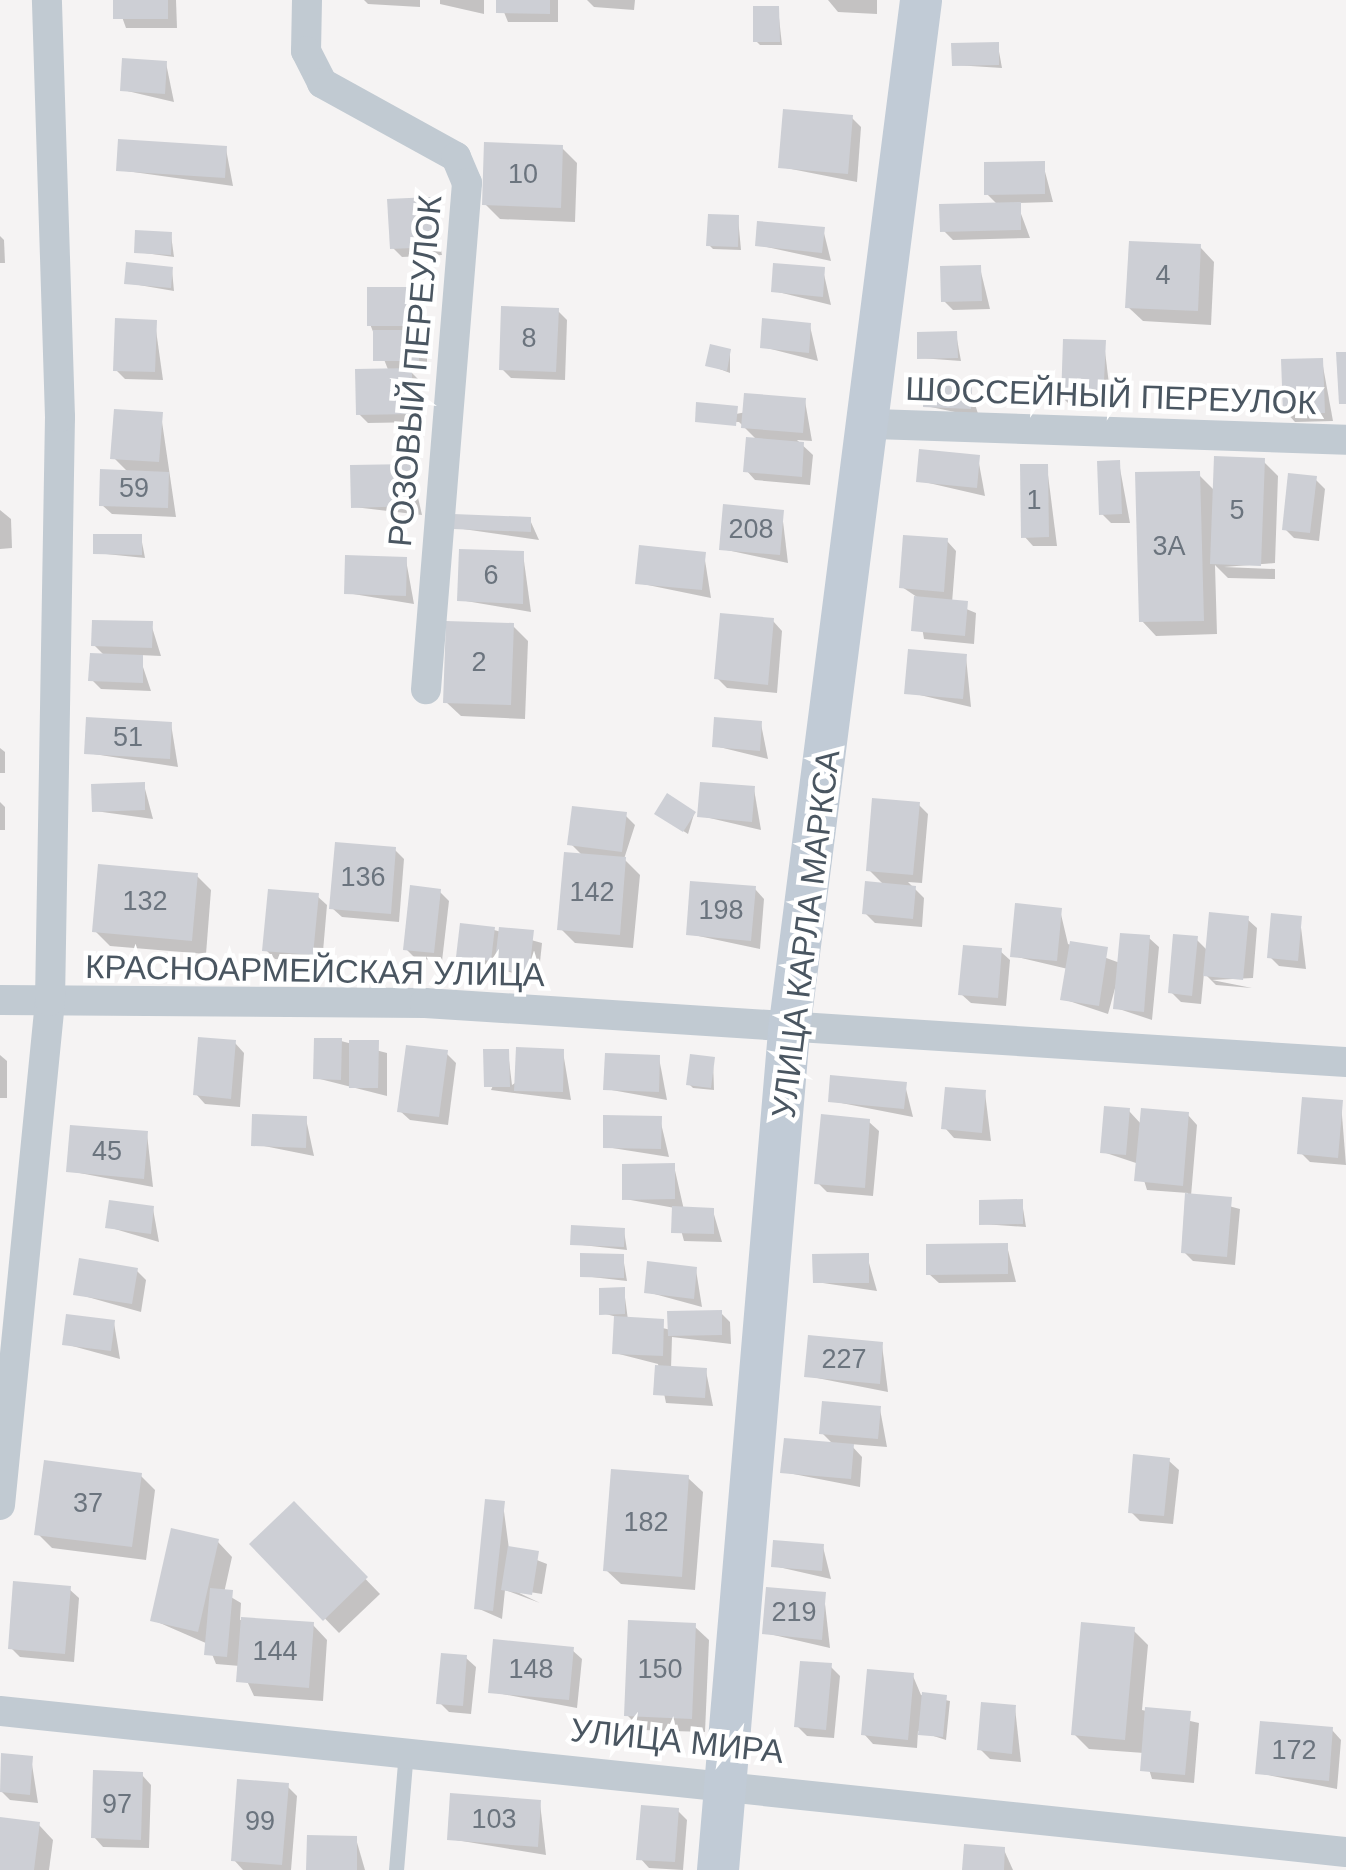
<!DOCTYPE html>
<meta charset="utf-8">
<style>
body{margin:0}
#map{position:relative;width:1346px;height:1870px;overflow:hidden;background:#f5f3f3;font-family:Helvetica,sans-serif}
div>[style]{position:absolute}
.shadow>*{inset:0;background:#0003}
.building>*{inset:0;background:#cdcfd5}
.service>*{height:15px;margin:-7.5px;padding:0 7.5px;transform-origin:7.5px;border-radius:7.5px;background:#c1cad2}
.minor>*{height:30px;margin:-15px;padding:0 15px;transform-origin:15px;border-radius:15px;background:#c1cad2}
.secondary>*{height:42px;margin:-21px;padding:0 21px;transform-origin:21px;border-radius:21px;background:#c1cbd6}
span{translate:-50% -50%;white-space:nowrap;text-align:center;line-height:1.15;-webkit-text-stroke:9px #fff;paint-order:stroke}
.number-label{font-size:27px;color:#6b747e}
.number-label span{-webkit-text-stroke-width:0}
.street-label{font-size:33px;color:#4a5661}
</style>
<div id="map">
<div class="shadow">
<i style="clip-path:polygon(116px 0,176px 0,177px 28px,126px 28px)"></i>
<i style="clip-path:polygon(364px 0,420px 0,420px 7px,368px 4px)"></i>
<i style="clip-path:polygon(484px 0,484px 14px,440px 4px,440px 0)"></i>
<i style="clip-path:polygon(499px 0,558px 0,558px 22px,508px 22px)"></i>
<i style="clip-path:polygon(587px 0,635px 0,634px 10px,594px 7px)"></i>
<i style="clip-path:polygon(828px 0,877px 0,877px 14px,838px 12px)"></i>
<i style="clip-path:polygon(778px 9px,782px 45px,760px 45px,756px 41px)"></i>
<i style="clip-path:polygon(998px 46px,1002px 68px,955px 65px)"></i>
<i style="clip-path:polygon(166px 63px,174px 102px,123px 90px)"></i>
<i style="clip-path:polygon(852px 118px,861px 127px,857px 182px,781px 167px)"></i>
<i style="clip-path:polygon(562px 148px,577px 163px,575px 222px,500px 219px,485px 204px)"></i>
<i style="clip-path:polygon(226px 149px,233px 186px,119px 170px)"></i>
<i style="clip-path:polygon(1043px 164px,1053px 202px,1017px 203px,1030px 238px,953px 240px,943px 230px,999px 206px,987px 194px)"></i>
<i style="clip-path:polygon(430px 200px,442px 255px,402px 257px,393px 248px)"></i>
<i style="clip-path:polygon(738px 218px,741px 250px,713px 249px,709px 245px)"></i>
<i style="clip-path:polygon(823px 229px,831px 261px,758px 245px)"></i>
<i style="clip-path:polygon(171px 235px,174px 257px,137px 252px)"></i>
<i style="clip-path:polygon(0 236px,4px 240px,5px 263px,0 263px)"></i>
<i style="clip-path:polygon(1200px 247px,1214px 262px,1211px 325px,1143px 321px,1128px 307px)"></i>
<i style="clip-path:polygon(980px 268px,990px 309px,953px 310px,944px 301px)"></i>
<i style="clip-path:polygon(172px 270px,174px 291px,127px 283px)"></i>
<i style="clip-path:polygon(823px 270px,831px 305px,774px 291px)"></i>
<i style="clip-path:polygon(413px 290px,427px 343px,427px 369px,408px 369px,420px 381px,421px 422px,368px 423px,359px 414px,389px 372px,370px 324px)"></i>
<i style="clip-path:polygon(558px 311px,567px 320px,565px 380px,511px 378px,502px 369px)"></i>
<i style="clip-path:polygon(155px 323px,163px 380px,125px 379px,116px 370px)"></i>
<i style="clip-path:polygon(810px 326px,818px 361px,763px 347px)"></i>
<i style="clip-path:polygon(956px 334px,961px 361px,920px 358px)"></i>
<i style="clip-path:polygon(1104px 343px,1112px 409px,1073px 408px,1064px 399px)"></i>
<i style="clip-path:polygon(730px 352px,730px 373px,709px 365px)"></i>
<i style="clip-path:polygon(1322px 361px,1333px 421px,1295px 422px,1286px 412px)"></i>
<i style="clip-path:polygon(970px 388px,979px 417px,926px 406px)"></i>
<i style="clip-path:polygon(805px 401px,812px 441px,797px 440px,813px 455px,810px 485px,755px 480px,746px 470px,759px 442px,739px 422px,698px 421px)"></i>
<i style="clip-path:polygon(161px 415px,176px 517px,112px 514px,102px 505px,129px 473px,114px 458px)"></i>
<i style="clip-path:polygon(978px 458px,985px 496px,920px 481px)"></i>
<i style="clip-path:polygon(1263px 461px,1278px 476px,1275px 563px,1224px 567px,1275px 569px,1275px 579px,1228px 578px,1215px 565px,1217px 634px,1156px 636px,1142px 621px,1198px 474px,1215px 491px)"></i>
<i style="clip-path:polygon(1119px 463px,1130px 523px,1111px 523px,1102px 514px)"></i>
<i style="clip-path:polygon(411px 467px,422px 515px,354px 507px)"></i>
<i style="clip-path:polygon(1047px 467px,1057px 546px,1033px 546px,1024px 536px)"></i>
<i style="clip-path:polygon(1315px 479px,1325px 489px,1319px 541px,1294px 538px,1285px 529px)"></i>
<i style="clip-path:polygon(0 510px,11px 519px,12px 548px,0 549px)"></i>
<i style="clip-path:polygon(782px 513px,788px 563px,722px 549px)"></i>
<i style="clip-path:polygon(530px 520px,539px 540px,456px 528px)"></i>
<i style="clip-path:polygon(141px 537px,145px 558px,96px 553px)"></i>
<i style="clip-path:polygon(947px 541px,956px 551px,952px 603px,976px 613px,974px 644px,924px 639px,917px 597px,902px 587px)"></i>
<i style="clip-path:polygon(523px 554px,531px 612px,460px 600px)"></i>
<i style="clip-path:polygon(704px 554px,711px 598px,638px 583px)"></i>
<i style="clip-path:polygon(406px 560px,414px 604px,347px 593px)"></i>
<i style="clip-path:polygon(773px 621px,782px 631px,777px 693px,727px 688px,717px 678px)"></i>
<i style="clip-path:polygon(151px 624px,161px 656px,139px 655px,151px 691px,101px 689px,92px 680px,106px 657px,94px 645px)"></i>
<i style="clip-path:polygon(513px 626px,528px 641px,525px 719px,461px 716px,446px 702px)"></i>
<i style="clip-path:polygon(966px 657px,971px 707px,907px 692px)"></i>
<i style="clip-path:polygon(171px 724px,178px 767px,87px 753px)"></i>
<i style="clip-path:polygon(761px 724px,768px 759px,715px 746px)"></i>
<i style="clip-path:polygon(0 748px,5px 752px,5px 773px,0 773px)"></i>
<i style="clip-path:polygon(144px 785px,153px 819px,95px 811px)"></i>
<i style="clip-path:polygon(754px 789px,761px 830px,701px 816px)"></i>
<i style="clip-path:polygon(0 802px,5px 807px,5px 830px,0 830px)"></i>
<i style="clip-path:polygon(919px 805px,928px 814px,922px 883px,908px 882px,924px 898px,922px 927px,875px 923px,865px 913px,885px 886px,869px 870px)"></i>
<i style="clip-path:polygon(694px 814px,688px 834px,662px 817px)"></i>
<i style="clip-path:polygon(625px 815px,635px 825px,624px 859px,640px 875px,633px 948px,575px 943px,560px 928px,583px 856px,571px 844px)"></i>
<i style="clip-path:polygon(395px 850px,404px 859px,399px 922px,342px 917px,332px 908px)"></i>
<i style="clip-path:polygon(196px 875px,211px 890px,206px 954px,110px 946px,95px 931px)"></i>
<i style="clip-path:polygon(755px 889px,764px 899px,760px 949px,689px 934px)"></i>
<i style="clip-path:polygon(440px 892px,449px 901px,442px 961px,415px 958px,406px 949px)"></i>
<i style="clip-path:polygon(317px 896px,327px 905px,322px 963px,275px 959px,265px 949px)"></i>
<i style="clip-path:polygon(1060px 910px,1068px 944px,1120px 963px,1149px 938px,1159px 947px,1152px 1020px,1116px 1008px,1120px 970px,1108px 1014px,1063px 999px,1068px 969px,1013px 956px)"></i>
<i style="clip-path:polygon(1247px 919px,1257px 928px,1253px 978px,1212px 980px,1252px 988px,1216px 985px,1204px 973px,1201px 1004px,1181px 1002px,1171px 992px,1196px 939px,1208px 951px)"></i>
<i style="clip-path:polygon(1300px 919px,1306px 969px,1279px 966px,1270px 957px)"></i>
<i style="clip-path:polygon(494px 930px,542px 943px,538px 981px,459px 956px)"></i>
<i style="clip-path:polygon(1000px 951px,1010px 960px,1006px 1006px,971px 1003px,961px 994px)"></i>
<i style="clip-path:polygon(341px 1041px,387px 1053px,387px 1096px,316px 1078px)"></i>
<i style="clip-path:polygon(235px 1043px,244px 1053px,240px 1107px,205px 1104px,196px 1094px)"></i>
<i style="clip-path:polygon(508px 1052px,512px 1085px,563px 1052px,571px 1100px,491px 1090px)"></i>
<i style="clip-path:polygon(446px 1053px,456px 1063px,448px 1125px,410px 1120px,400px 1111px)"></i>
<i style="clip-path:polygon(0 1055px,7px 1061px,7px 1098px,0 1098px)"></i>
<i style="clip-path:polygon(659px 1058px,667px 1100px,606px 1089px)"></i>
<i style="clip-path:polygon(713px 1060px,714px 1090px,693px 1088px,689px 1084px)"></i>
<i style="clip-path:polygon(905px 1085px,913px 1117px,831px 1101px)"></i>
<i style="clip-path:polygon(985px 1093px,991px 1141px,954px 1138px,945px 1128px)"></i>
<i style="clip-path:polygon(1341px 1103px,1346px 1165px,1310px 1162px,1301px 1153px)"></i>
<i style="clip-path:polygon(1129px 1111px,1142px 1125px,1188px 1115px,1197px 1125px,1191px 1196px,1240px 1209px,1235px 1265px,1193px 1261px,1184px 1252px,1188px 1193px,1147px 1190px,1139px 1164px,1103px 1152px)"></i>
<i style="clip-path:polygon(306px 1119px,314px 1156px,254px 1144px)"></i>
<i style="clip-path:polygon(660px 1119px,669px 1157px,606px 1147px)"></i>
<i style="clip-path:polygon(869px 1122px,879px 1131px,873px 1196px,827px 1192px,818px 1183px)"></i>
<i style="clip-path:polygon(147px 1134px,153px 1187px,69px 1171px)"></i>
<i style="clip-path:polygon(674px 1166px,684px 1210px,713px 1211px,722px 1242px,684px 1241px,675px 1208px,625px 1199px)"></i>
<i style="clip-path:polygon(1022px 1202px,1026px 1227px,982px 1224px)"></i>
<i style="clip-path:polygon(153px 1209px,159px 1242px,108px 1227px)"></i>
<i style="clip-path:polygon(624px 1231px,627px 1250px,573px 1244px)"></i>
<i style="clip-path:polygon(1007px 1246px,1016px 1282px,939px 1283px,929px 1274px)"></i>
<i style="clip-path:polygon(867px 1256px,877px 1291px,816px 1282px)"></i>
<i style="clip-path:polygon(623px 1257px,627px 1281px,583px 1276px)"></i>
<i style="clip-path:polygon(696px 1270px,702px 1307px,647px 1292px)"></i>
<i style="clip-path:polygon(137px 1271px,146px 1280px,141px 1312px,77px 1294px)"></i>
<i style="clip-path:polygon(624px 1290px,628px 1320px,671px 1330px,721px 1313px,730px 1322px,731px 1344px,672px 1337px,671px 1369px,706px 1371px,713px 1406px,666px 1403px,658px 1364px,615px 1353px,617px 1317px,602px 1313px)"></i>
<i style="clip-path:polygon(114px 1323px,120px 1359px,65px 1344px)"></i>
<i style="clip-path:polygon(882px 1345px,888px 1392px,807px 1376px)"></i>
<i style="clip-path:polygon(880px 1409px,887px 1447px,850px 1444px,862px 1457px,860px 1487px,783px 1472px,835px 1446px,822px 1433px)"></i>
<i style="clip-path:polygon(1169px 1461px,1179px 1470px,1173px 1524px,1140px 1521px,1131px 1512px)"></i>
<i style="clip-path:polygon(141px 1476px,155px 1490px,146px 1560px,52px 1548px,38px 1534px)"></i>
<i style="clip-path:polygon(688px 1478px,703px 1492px,695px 1590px,621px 1584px,606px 1570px)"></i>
<i style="clip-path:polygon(503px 1504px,509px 1549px,547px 1564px,542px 1594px,511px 1589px,540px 1603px,505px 1590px,502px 1619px,477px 1608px)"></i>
<i style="clip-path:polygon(294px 1505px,380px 1594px,339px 1633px,253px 1544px)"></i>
<i style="clip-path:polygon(218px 1542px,232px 1557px,224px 1593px,241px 1603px,240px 1620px,313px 1625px,327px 1640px,323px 1701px,254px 1696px,240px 1666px,216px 1664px,208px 1644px,153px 1620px)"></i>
<i style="clip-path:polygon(823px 1547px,831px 1579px,774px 1566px)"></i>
<i style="clip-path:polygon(69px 1589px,79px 1598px,74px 1662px,20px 1657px,11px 1648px)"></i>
<i style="clip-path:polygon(824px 1595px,830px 1648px,765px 1633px)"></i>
<i style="clip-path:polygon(694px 1626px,709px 1640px,705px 1732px,642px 1730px,627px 1715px)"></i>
<i style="clip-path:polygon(1133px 1630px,1148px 1645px,1142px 1710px,1199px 1723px,1194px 1783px,1152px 1779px,1144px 1753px,1089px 1749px,1074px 1734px)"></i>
<i style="clip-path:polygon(572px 1650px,582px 1659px,577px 1708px,492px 1692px)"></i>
<i style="clip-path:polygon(466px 1658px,476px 1667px,471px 1714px,449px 1712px,440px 1703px)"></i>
<i style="clip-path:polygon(830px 1666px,840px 1676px,834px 1738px,807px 1736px,797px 1726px)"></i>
<i style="clip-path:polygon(913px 1676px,921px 1695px,950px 1701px,946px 1740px,918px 1731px,917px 1748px,873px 1744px,864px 1734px)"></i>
<i style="clip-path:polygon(1015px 1708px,1021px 1762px,990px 1759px,980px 1749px)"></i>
<i style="clip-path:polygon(1332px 1730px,1341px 1740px,1337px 1789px,1258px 1773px)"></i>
<i style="clip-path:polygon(31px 1758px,38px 1803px,10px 1800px,1px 1791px)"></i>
<i style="clip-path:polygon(142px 1775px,151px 1785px,149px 1848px,103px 1847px,94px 1837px)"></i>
<i style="clip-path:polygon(287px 1786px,297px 1796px,291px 1870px,243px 1870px,234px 1860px)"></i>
<i style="clip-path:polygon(540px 1803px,546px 1855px,450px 1839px)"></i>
<i style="clip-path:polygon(678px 1811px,687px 1820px,683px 1870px,649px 1868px,640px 1858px)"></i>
<i style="clip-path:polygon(0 1820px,39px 1825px,53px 1840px,49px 1870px,0 1870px)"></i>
<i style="clip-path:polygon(356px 1839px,365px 1870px,309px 1870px)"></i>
<i style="clip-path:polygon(1004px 1850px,1013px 1870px,965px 1870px)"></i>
</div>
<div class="building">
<i style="clip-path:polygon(113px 0,168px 0,168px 19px,113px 19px)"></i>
<i style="clip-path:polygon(496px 0,550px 0,550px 14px,496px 13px)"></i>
<i style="clip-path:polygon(753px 6px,779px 6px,780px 42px,753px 42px)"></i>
<i style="clip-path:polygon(999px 42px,999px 65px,952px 66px,951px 43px)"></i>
<i style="clip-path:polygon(122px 58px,167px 61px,165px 94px,120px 91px)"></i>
<i style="clip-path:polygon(783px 109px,853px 115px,848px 174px,778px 168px)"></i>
<i style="clip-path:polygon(118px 139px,227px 146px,225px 178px,116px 171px)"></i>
<i style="clip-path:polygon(484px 142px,563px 145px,561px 208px,482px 205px)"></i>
<i style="clip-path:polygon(1045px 161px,1045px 194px,984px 195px,984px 162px)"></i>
<i style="clip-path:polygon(431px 197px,434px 247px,390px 249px,387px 199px)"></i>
<i style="clip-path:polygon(1021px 202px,1021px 230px,940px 232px,939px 204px)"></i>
<i style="clip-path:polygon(708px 214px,739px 215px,738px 247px,706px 246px)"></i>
<i style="clip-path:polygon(757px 221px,825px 227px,822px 253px,755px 246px)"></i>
<i style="clip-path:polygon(135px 230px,172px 232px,171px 255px,134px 253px)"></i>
<i style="clip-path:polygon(1129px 241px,1201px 244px,1198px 311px,1125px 308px)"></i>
<i style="clip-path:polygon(126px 262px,173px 267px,171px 288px,124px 284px)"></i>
<i style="clip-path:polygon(773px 263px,825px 267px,823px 297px,771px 292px)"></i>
<i style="clip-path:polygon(981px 265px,982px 301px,941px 302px,940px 266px)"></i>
<i style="clip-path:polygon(367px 287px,415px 287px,415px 326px,367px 326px)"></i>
<i style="clip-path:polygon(501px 306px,559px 308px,556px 372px,499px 370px)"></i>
<i style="clip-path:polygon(115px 318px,157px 320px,155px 372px,113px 371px)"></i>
<i style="clip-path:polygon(762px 318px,811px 323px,809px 353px,760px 348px)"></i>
<i style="clip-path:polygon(373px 330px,419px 330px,419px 361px,373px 361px)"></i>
<i style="clip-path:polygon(957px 331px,958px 358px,917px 359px,917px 332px)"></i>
<i style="clip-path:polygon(1063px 339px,1106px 340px,1103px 401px,1061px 400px)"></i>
<i style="clip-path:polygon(710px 344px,731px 349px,727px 371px,705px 366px)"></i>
<i style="clip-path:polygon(1336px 352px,1346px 352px,1346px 404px,1339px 404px)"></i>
<i style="clip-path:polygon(1323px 358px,1325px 413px,1283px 414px,1281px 359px)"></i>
<i style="clip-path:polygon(412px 368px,412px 414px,356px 415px,355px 369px)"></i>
<i style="clip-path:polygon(924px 383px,972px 385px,971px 409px,923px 407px)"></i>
<i style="clip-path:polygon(744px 393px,806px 398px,803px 433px,741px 428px)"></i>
<i style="clip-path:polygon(696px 402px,738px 406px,736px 426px,695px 422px)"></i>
<i style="clip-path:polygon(114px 409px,163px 412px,159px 462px,110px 459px)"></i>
<i style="clip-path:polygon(746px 437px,804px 442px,802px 477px,743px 472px)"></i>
<i style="clip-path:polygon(919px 449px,980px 455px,977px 488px,916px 482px)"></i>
<i style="clip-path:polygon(1214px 456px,1265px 458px,1261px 566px,1210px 564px)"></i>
<i style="clip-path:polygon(1120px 460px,1122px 514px,1099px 515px,1097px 461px)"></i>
<i style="clip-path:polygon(412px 464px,414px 506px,351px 508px,350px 465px)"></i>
<i style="clip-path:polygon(1020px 464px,1048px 464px,1049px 537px,1021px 538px)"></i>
<i style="clip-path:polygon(100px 469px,169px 472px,168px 508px,99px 506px)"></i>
<i style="clip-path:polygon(1200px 471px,1204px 621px,1139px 622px,1135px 472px)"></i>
<i style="clip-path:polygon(1288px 473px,1317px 476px,1310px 533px,1282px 530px)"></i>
<i style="clip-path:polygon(723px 504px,784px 510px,780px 555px,719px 550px)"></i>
<i style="clip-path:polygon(453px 514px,531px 517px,531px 532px,453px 529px)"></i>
<i style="clip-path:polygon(93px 534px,142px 534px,142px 555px,93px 554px)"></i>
<i style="clip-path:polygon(903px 535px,948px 538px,944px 592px,899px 588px)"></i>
<i style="clip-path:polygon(639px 545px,706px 552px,702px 590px,635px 584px)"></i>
<i style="clip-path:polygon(459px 549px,524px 551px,523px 604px,457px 601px)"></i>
<i style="clip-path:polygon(345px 555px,407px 557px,406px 596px,344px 594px)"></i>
<i style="clip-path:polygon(914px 596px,968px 601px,965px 636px,911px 631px)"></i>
<i style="clip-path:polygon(720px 613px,774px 618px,768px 685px,714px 679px)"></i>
<i style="clip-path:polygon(92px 620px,153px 621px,152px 648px,91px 646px)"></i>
<i style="clip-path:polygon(446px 621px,514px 623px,511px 705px,443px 703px)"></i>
<i style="clip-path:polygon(908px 649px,967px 654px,963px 699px,904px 694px)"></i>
<i style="clip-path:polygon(90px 653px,143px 655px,143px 683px,88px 681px)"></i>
<i style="clip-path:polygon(86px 717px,172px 722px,170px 759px,84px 754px)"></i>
<i style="clip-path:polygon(714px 717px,762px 721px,760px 751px,712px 747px)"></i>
<i style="clip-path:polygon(145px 782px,145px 810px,92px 812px,91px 784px)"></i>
<i style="clip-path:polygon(700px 782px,755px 786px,752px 822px,697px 817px)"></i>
<i style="clip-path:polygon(667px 793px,696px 812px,683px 832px,654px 814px)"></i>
<i style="clip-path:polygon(872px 798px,920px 802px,913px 875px,866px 871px)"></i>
<i style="clip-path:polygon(572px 806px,627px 812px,622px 852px,567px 845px)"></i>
<i style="clip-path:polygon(335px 842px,396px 847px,391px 914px,329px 909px)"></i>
<i style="clip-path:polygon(564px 852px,626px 857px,620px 935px,557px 930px)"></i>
<i style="clip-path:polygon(98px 864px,198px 873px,192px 941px,92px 932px)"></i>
<i style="clip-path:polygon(690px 881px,756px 886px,751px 941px,686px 935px)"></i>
<i style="clip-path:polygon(865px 881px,916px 886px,913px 919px,862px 914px)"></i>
<i style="clip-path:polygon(410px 885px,441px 889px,434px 953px,403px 950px)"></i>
<i style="clip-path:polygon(268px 889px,319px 893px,313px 955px,262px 951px)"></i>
<i style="clip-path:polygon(1015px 903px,1062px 908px,1057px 961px,1010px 957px)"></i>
<i style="clip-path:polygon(1209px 912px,1249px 916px,1243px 980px,1203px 976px)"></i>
<i style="clip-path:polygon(1271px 913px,1302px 916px,1298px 961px,1267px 958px)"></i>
<i style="clip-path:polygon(460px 923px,495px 927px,491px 961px,456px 957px)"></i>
<i style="clip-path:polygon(499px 927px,534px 930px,529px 973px,494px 969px)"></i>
<i style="clip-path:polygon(1120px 933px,1150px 935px,1144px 1012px,1113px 1009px)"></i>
<i style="clip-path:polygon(1173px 934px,1198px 936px,1192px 996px,1168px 993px)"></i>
<i style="clip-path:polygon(1070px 941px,1108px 947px,1099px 1006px,1060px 1000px)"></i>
<i style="clip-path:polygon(963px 945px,1002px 948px,998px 998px,958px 995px)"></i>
<i style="clip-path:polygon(198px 1037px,236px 1040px,231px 1099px,193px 1095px)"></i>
<i style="clip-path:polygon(314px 1038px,342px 1038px,341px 1080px,313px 1079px)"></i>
<i style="clip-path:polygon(349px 1040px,379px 1040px,378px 1088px,349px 1088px)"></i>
<i style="clip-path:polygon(406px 1045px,448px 1050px,439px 1117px,397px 1112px)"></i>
<i style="clip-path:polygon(516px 1047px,564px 1049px,563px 1092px,514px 1091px)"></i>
<i style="clip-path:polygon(483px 1049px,509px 1049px,510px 1087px,484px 1087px)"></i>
<i style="clip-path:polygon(605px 1053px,660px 1055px,659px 1092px,603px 1090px)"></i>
<i style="clip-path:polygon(690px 1054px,715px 1057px,711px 1088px,686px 1085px)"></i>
<i style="clip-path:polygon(830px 1075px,907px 1082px,904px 1109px,828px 1102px)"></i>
<i style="clip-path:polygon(945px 1087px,986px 1090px,982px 1133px,941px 1129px)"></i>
<i style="clip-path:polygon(1302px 1097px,1343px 1100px,1338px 1158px,1297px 1154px)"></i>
<i style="clip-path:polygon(1104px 1106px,1130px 1108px,1126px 1155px,1100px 1153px)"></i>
<i style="clip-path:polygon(1141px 1108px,1189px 1112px,1183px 1186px,1134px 1181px)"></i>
<i style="clip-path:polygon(252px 1114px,307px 1116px,306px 1148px,251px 1146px)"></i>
<i style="clip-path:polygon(821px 1114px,870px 1119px,865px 1188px,814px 1184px)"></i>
<i style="clip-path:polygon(603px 1115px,662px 1116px,661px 1149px,603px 1148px)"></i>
<i style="clip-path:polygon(70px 1125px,148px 1131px,144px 1179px,66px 1172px)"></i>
<i style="clip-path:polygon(675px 1163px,675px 1199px,622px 1200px,622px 1164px)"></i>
<i style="clip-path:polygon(1185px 1193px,1232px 1197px,1227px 1257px,1181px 1253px)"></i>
<i style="clip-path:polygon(1023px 1199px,1023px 1224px,979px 1225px,979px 1200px)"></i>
<i style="clip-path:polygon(109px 1200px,154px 1206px,151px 1234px,105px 1228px)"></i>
<i style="clip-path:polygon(672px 1206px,714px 1208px,714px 1234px,671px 1233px)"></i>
<i style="clip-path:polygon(571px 1225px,625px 1228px,624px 1247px,570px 1245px)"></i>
<i style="clip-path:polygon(1008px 1243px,1008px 1274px,926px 1275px,926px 1244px)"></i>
<i style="clip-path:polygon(580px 1253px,624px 1254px,624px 1278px,580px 1277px)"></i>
<i style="clip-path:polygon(869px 1253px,869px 1283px,813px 1283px,812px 1254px)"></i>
<i style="clip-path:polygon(79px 1258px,138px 1268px,132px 1304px,73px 1295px)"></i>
<i style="clip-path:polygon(647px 1261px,697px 1267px,694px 1299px,644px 1293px)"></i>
<i style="clip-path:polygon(625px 1287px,625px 1314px,599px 1315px,599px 1288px)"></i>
<i style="clip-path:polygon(722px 1310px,722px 1335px,668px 1336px,667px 1311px)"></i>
<i style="clip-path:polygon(66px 1314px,115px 1320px,111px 1351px,62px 1345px)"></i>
<i style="clip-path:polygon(614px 1316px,664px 1319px,663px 1356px,612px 1354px)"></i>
<i style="clip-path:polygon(808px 1335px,883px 1342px,880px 1384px,804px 1377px)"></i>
<i style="clip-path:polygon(655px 1365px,707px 1368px,705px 1398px,653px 1395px)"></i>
<i style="clip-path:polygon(822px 1401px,881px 1406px,878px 1439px,819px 1434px)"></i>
<i style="clip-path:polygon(784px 1438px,854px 1444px,851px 1479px,780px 1473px)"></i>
<i style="clip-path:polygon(1133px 1454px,1170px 1458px,1164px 1516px,1128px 1513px)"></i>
<i style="clip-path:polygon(44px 1460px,142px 1473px,132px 1547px,34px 1535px)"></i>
<i style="clip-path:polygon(611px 1469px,689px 1475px,682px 1577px,603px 1571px)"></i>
<i style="clip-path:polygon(485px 1499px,505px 1501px,493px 1611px,474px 1609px)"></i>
<i style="clip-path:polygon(294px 1501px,368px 1577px,323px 1621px,249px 1544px)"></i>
<i style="clip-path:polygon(171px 1528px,219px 1539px,198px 1632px,150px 1621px)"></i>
<i style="clip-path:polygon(773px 1540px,824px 1544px,822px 1571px,771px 1567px)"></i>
<i style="clip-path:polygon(508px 1546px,539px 1551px,532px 1595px,501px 1590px)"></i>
<i style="clip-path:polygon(13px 1581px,71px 1586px,65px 1654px,8px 1649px)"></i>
<i style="clip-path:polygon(766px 1587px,826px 1592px,822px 1640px,762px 1634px)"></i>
<i style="clip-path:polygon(210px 1588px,233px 1590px,227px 1657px,204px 1655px)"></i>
<i style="clip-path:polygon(241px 1617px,314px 1622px,309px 1688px,236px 1682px)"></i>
<i style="clip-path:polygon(628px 1620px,696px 1623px,692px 1719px,624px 1716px)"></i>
<i style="clip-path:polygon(1081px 1622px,1135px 1627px,1125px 1740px,1071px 1735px)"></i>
<i style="clip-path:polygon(493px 1639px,574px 1647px,569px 1700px,488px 1693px)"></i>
<i style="clip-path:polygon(441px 1653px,467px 1655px,463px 1706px,436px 1704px)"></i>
<i style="clip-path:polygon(800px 1661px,832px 1663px,826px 1730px,794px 1727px)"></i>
<i style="clip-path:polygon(867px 1669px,914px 1673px,908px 1740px,861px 1735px)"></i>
<i style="clip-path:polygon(922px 1692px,947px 1695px,943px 1737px,918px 1735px)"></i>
<i style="clip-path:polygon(981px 1702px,1016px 1705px,1012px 1754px,977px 1750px)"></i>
<i style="clip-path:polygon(1145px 1707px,1191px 1711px,1185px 1775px,1140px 1771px)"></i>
<i style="clip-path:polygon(1260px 1721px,1333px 1727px,1329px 1781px,1255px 1774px)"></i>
<i style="clip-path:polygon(1px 1753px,33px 1756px,30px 1795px,0 1792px)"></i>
<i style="clip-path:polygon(93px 1770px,143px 1772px,141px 1840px,91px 1838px)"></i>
<i style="clip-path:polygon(237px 1779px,289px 1783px,282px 1865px,231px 1861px)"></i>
<i style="clip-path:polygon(450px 1793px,541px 1800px,538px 1847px,447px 1840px)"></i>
<i style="clip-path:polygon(641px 1805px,679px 1808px,675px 1862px,636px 1860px)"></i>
<i style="clip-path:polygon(0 1817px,40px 1822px,34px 1870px,0 1870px)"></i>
<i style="clip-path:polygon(307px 1835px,357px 1836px,357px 1870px,306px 1870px)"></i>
<i style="clip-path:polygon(964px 1844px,1005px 1847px,1004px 1870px,962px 1870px)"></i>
</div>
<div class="service">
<i style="left:396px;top:1870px;width:120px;rotate:-85.2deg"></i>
</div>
<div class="minor">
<i style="left:307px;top:0;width:51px;rotate:91.1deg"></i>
<i style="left:306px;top:51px;width:36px;rotate:63deg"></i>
<i style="left:322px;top:83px;width:153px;rotate:28.9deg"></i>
<i style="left:456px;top:157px;width:28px;rotate:67deg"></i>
<i style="left:467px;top:183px;width:508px;rotate:94.63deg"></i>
<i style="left:874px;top:424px;width:472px;rotate:1.9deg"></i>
<i style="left:0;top:1000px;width:425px;rotate:0.4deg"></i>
<i style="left:425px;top:1003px;width:923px;rotate:3.67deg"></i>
<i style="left:0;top:1505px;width:506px;rotate:-84.33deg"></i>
<i style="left:50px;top:1001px;width:584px;rotate:-89.02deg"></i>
<i style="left:60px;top:417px;width:417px;rotate:-91.8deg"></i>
<i style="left:0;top:1711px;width:1353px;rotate:5.98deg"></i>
</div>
<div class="secondary">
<i style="left:718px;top:1870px;width:842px;rotate:-85.16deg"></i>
<i style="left:789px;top:1031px;width:1039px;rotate:-82.7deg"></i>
</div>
<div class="number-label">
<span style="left:523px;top:175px">10</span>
<span style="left:1163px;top:276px">4</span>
<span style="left:529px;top:339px">8</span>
<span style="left:134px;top:489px">59</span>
<span style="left:1034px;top:501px">1</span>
<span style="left:1237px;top:511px">5</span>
<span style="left:751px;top:530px">208</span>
<span style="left:1169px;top:547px">3А</span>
<span style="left:491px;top:576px">6</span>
<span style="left:479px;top:663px">2</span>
<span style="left:128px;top:738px">51</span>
<span style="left:363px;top:878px">136</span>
<span style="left:592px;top:893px">142</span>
<span style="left:145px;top:902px">132</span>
<span style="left:721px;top:911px">198</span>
<span style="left:107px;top:1152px">45</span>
<span style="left:844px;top:1360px">227</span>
<span style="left:88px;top:1504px">37</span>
<span style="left:646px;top:1523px">182</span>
<span style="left:794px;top:1613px">219</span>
<span style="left:275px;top:1652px">144</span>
<span style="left:531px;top:1670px">148</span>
<span style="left:660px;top:1670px">150</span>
<span style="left:1294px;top:1751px">172</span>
<span style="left:117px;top:1805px">97</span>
<span style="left:494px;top:1820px">103</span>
<span style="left:260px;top:1822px">99</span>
</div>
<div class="street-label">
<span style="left:415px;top:371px;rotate:-85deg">РОЗОВЫЙ ПЕРЕУЛОК</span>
<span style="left:1111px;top:396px;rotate:2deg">ШОССЕЙНЫЙ ПЕРЕУЛОК</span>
<span style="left:806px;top:934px;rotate:-83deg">УЛИЦА КАРЛА МАРКСА</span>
<span style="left:315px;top:971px;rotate:1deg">КРАСНОАРМЕЙСКАЯ УЛИЦА</span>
<span style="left:677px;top:1741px;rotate:6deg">УЛИЦА МИРА</span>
</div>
</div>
